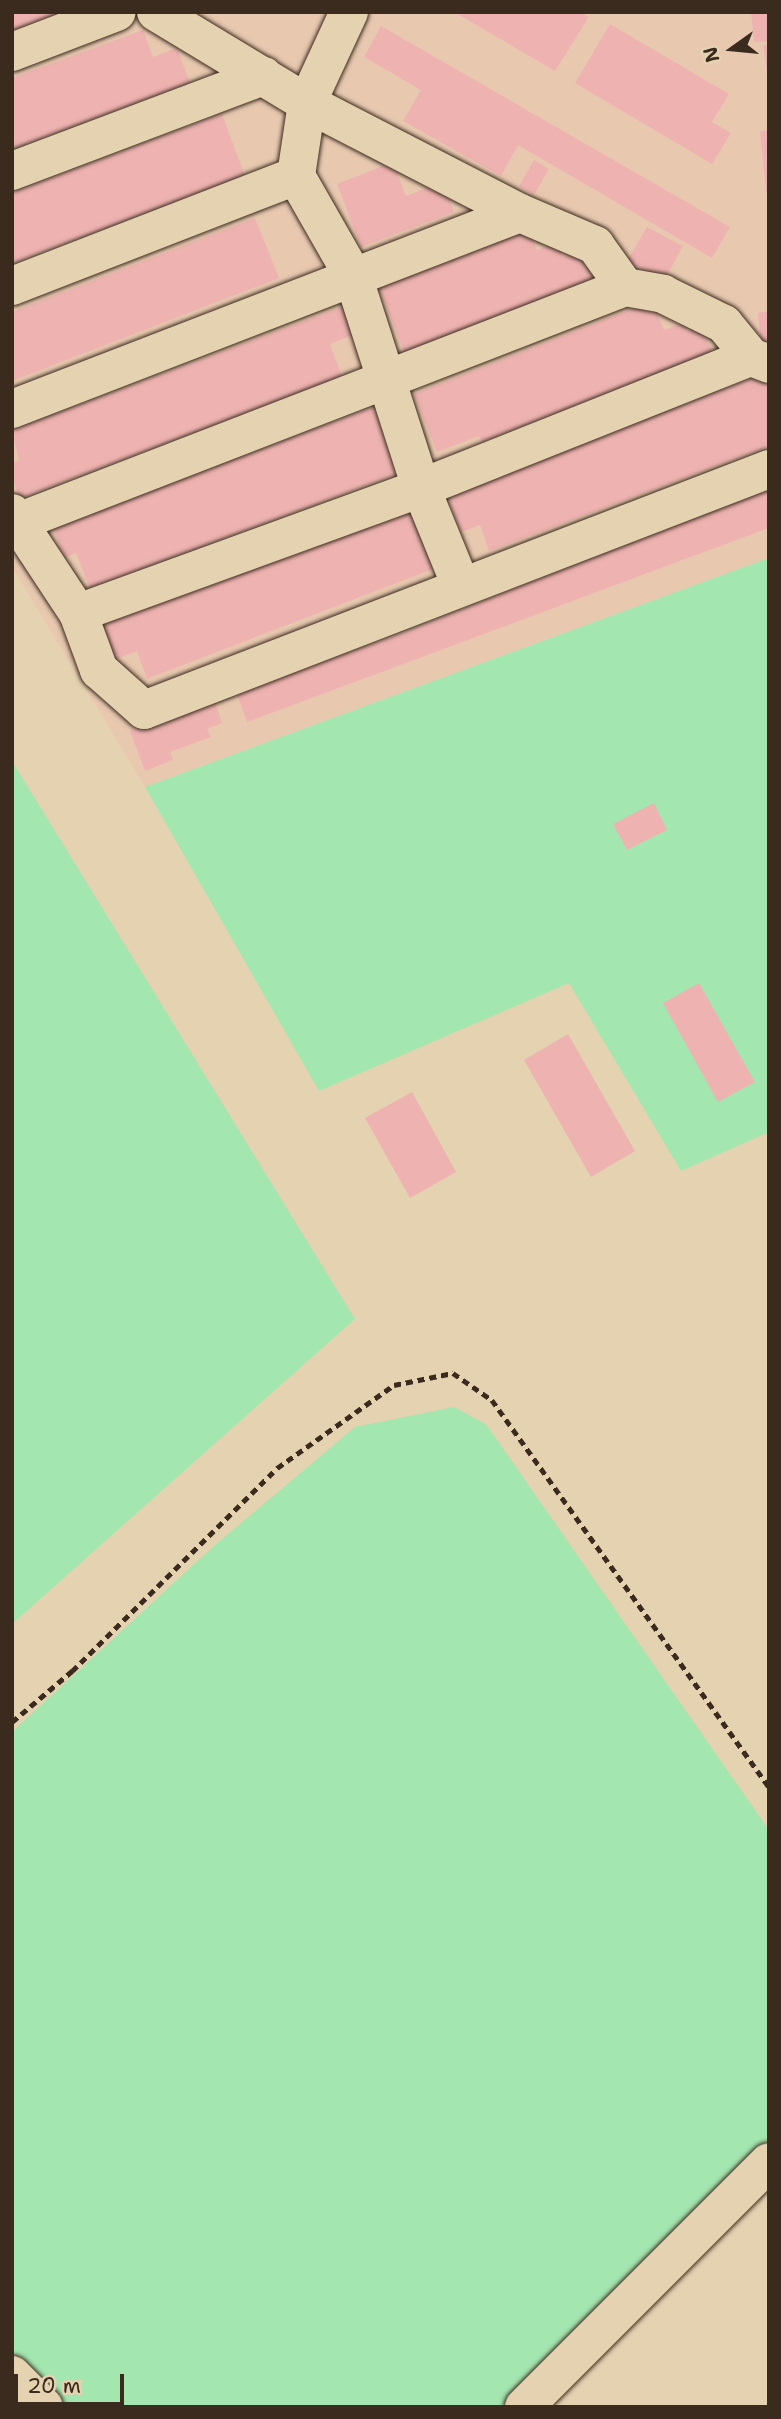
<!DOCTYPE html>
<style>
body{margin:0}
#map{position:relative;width:781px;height:2419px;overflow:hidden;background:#e5d2b0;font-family:"Shantell Sans",sans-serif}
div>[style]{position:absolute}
.built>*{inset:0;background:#e8c9b0}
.green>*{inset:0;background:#a3e6b0}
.building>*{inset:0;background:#eeb3b1}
.path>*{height:4.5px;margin-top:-2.25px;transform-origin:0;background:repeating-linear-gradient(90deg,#3b2a1e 0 7px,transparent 0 12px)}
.roads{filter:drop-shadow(0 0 2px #3b2a1e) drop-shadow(0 0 2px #3b2a1e)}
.minor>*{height:38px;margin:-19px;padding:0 19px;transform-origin:19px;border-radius:19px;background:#e5d2b0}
span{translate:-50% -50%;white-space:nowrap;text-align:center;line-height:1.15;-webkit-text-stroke:5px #e5d2b0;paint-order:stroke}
.frame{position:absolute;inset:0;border:14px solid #3b2a1e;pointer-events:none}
.north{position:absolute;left:697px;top:14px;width:70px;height:70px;-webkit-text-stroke:5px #e5d2b0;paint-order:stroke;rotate:255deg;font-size:19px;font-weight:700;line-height:28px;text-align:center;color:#3b2a1e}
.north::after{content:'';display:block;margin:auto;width:24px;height:32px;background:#3b2a1e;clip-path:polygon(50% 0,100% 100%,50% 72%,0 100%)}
.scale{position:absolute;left:14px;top:2374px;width:110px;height:32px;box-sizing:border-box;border:4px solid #3b2a1e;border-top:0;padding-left:9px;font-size:21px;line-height:24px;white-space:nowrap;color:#3b2a1e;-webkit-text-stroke:5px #e5d2b0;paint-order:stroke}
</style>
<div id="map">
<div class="built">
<i style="clip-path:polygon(12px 12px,769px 12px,769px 558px,145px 787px,12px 567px)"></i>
</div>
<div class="green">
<i style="clip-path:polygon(769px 558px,769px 1132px,681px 1171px,569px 983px,319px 1091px,145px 787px)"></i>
<i style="clip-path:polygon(12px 761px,355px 1319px,12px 1624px)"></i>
<i style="clip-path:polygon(454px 1407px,486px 1424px,769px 1830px,769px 2143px,514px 2407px,67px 2407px,12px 2352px,12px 1732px,215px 1545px,355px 1427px)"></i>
</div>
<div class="building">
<i style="clip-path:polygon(12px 12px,60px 12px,60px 13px,12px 30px)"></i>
<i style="clip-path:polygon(454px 12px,581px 12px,589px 17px,555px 71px)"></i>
<i style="clip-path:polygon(751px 12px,769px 12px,769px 41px,754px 42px)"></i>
<i style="clip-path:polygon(610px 24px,729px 94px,712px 122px,731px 133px,712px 164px,575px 83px)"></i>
<i style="clip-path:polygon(381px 26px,730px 227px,712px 258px,518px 145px,501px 176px,403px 121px,421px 90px,364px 57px)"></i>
<i style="clip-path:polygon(143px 30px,153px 57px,177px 48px,190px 83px,12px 149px,12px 78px)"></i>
<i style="clip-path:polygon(763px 45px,769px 45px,769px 72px,767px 72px)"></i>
<i style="clip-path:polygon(222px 114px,245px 176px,12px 263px,12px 193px)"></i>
<i style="clip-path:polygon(769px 130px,769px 191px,766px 192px,760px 131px)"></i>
<i style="clip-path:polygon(534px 160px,549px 169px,534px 195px,519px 186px)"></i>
<i style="clip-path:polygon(393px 162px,406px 196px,443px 182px,454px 212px,361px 247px,337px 184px)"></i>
<i style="clip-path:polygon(255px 218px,279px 278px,12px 381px,12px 312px)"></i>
<i style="clip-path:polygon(647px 227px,683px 246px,664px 281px,627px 261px)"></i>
<i style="clip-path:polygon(529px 230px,537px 250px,557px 242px,563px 257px,582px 250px,593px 280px,404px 352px,379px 287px)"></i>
<i style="clip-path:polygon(652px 301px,664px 330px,684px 322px,687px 331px,702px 326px,712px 352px,482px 442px,479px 436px,437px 452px,414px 394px)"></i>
<i style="clip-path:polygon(350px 304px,361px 332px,330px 344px,342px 377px,20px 498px,12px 478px,12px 463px,19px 460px,12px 430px)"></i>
<i style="clip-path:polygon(769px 311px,769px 344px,761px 345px,758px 313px)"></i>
<i style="clip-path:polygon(764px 374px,769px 387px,769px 446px,489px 551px,480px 525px,461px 532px,446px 493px)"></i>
<i style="clip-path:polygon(374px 407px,399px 473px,90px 588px,76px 553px,64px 558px,53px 527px)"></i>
<i style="clip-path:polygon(769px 488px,769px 528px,247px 722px,236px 692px,387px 639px)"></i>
<i style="clip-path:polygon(409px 507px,433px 569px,147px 679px,137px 651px,111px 661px,98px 626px)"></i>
<i style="clip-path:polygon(214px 700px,222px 723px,207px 729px,211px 737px,170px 752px,173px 760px,145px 771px,130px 731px)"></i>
<i style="clip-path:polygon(654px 803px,667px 830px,627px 850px,613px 824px)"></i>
<i style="clip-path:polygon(699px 983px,755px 1082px,718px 1102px,663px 1003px)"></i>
<i style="clip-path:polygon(568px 1034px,635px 1151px,591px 1177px,524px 1060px)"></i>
<i style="clip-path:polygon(412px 1092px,456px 1172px,410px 1198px,365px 1118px)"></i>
</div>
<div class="path">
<i style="left:12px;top:1722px;width:79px;rotate:-40.4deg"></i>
<i style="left:72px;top:1671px;width:289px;rotate:-44.7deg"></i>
<i style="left:277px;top:1468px;width:143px;rotate:-35.4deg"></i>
<i style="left:394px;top:1385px;width:60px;rotate:-11.5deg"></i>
<i style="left:453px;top:1373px;width:47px;rotate:34.7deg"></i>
<i style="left:492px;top:1400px;width:476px;rotate:54.4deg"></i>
</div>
<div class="roads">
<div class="minor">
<i style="left:156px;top:12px;width:176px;rotate:31.1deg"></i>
<i style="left:307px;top:103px;width:240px;rotate:27.3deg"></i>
<i style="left:520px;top:213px;width:82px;rotate:23.1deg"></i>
<i style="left:595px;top:245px;width:52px;rotate:54.5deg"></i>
<i style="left:625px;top:287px;width:39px;rotate:10deg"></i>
<i style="left:663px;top:294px;width:68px;rotate:26.2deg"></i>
<i style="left:724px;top:324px;width:43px;rotate:50.7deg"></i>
<i style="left:751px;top:357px;width:19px;rotate:21deg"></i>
<i style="left:349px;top:12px;width:100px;rotate:114.8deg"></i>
<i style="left:307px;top:103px;width:74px;rotate:98.6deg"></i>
<i style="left:296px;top:176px;width:115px;rotate:60.3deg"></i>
<i style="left:353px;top:276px;width:223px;rotate:72.2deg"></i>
<i style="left:421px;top:488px;width:106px;rotate:67.8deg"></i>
<i style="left:12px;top:52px;width:112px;rotate:-20.9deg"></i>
<i style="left:12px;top:171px;width:269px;rotate:-20.7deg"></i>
<i style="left:12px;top:286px;width:305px;rotate:-21.2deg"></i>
<i style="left:12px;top:409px;width:544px;rotate:-21.1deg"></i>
<i style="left:12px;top:513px;width:120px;rotate:56.6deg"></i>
<i style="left:78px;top:613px;width:365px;rotate:-20deg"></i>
<i style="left:421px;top:488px;width:355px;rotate:-21.7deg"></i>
<i style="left:18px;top:522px;width:651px;rotate:-21.16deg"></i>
<i style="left:78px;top:613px;width:61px;rotate:69.8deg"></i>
<i style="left:99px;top:670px;width:60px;rotate:41.6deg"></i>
<i style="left:144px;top:710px;width:670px;rotate:-21.09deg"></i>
<i style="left:12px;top:2375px;width:45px;rotate:45deg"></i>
<i style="left:524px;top:2407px;width:346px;rotate:-45deg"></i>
</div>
</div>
<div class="frame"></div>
<div class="north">N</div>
<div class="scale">20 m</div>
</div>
